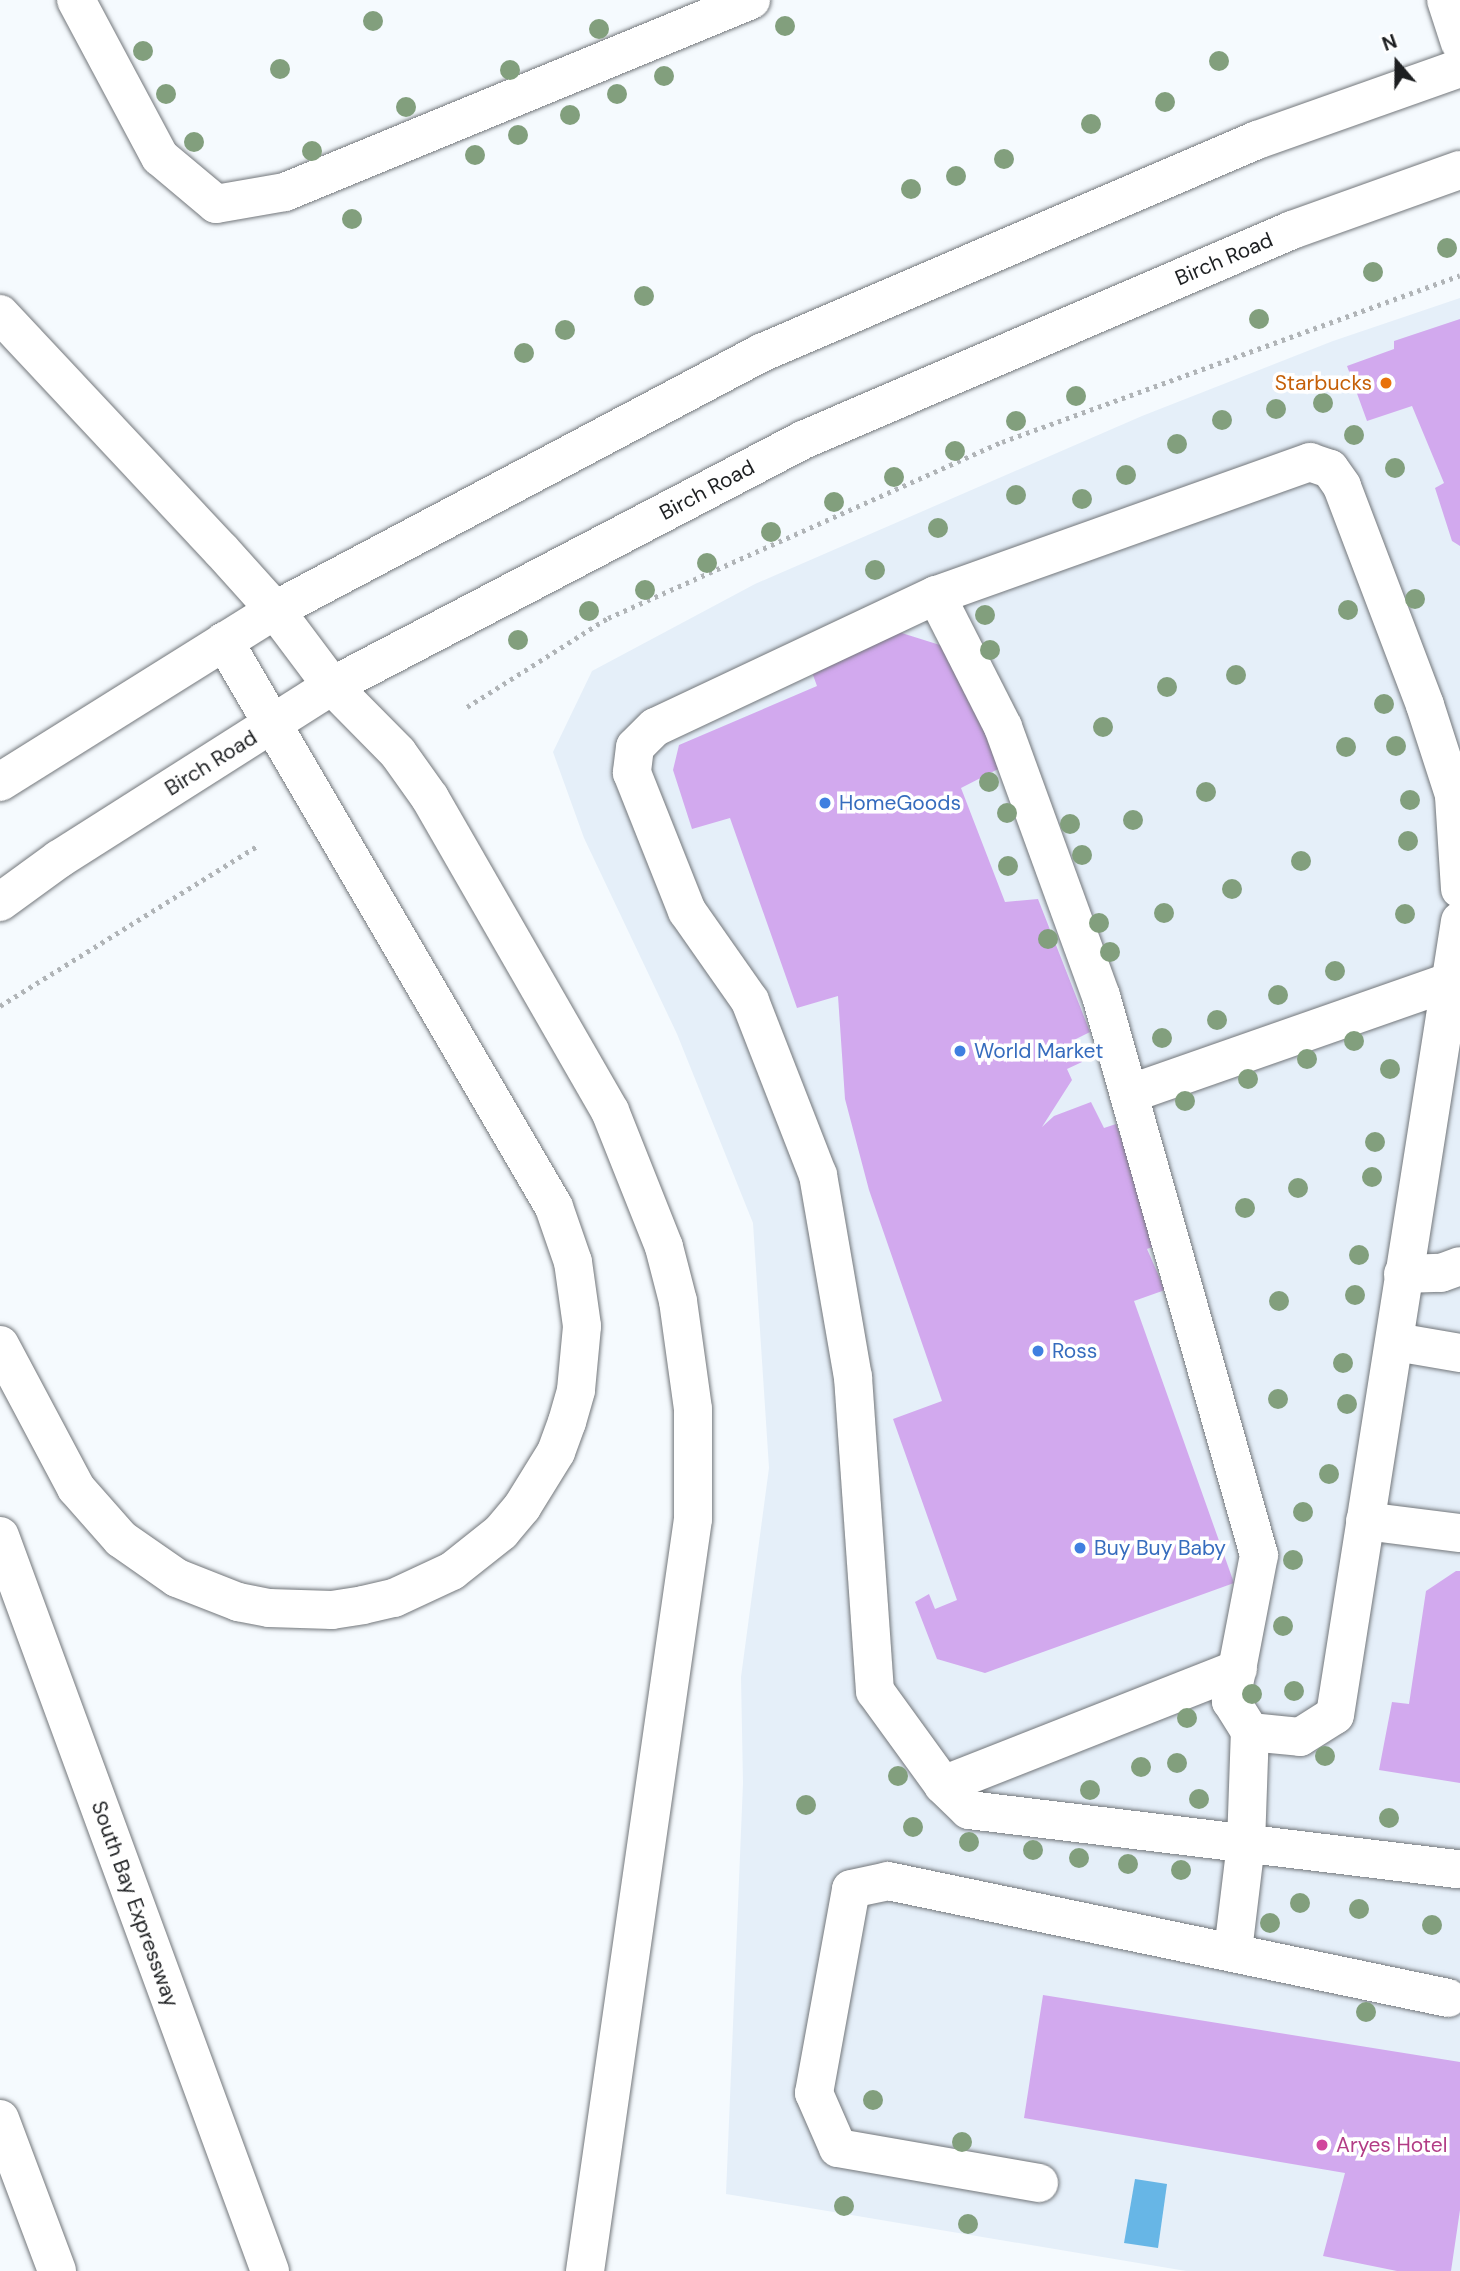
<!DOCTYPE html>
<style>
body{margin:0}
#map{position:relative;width:1460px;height:2271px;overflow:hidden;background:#f5fafe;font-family:"DM Sans",sans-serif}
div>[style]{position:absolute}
.built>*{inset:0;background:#e5eff9}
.water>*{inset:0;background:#67b6e6}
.building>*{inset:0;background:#d2a9ee}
.path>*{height:4.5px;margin-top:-2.25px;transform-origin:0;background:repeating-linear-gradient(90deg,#b0b4b7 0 3.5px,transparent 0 8.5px)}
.roads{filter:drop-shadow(0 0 2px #73777b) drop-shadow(0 0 2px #73777b)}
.minor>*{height:38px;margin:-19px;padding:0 19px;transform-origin:19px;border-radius:19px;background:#fff}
.major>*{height:38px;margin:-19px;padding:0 19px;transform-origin:19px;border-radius:19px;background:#fff}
.highway>*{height:38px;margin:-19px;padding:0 19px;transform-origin:19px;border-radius:19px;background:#fff}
.trees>*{width:20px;height:20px;margin:-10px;border-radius:50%;background:#829f7d}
.dots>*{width:19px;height:19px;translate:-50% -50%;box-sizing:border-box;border:4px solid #fff;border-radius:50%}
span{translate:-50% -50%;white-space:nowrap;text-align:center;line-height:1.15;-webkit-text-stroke:7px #fff;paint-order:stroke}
.street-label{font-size:21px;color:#1d1f21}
.food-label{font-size:21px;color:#c56008}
.right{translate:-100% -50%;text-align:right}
.shop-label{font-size:21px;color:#366cbe}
.left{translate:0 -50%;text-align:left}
.hotel-label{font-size:21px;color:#b23c85}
.north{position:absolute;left:1362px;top:28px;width:70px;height:70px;-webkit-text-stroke:5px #fff;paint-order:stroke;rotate:340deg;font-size:19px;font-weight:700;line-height:28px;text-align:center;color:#1d1f21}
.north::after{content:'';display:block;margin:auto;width:24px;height:32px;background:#1d1f21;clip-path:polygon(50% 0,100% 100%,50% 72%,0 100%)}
</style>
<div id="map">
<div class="built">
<i style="clip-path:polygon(1460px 298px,1460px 2271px,1186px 2271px,726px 2194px,743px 1783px,741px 1677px,769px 1468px,753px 1223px,677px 1034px,584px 838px,553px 752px,592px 671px,755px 584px,1142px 416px,1333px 341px)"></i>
</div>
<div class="water">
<i style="clip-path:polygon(1135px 2179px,1167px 2184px,1158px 2248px,1124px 2243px)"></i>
</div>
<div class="building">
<i style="clip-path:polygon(1460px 319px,1460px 546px,1452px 541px,1435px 488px,1444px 483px,1412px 406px,1367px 421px,1347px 366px,1394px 349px,1394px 341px)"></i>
<i style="clip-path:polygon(889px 629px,943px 646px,1004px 766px,961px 788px,1005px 902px,1038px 899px,1090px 1032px,1072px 1041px,1082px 1062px,1067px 1069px,1072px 1080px,1042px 1127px,1054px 1116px,1091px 1102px,1104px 1128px,1116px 1124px,1160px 1244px,1147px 1249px,1165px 1290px,1134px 1301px,1234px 1583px,985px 1673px,937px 1659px,915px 1602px,929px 1594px,935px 1609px,957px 1600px,893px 1419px,942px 1401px,869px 1190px,845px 1099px,838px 996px,797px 1008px,730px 818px,692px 829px,673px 770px,679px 745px,817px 686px,809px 664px)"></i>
<i style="clip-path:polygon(1456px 1571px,1460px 1571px,1460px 1783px,1379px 1770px,1392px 1702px,1409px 1704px,1426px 1591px)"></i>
<i style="clip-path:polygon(1043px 1995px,1460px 2062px,1460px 2210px,1451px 2271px,1397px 2271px,1323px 2256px,1345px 2173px,1024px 2118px)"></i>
</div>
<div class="path">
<i style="left:467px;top:707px;width:167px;rotate:-32.3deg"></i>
<i style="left:608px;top:618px;width:432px;rotate:-24.1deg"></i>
<i style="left:1002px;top:442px;width:487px;rotate:-20deg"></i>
<i style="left:0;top:1006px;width:305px;rotate:-31.9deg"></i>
</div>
<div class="roads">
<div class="minor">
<i style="left:76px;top:0;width:178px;rotate:61.9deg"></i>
<i style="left:160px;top:157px;width:73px;rotate:40deg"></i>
<i style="left:216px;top:204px;width:70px;rotate:-9.9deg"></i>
<i style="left:285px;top:192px;width:504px;rotate:-22.39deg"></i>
<i style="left:1446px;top:0;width:45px;rotate:72deg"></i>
<i style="left:936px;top:595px;width:148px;rotate:63.1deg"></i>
<i style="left:1003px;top:727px;width:286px;rotate:70deg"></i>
<i style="left:1101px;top:996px;width:581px;rotate:74.22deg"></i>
<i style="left:1259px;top:1555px;width:149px;rotate:100.9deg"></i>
<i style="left:1231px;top:1701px;width:36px;rotate:58deg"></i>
<i style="left:1250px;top:1732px;width:50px;rotate:5.7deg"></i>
<i style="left:1300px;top:1737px;width:41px;rotate:-32.2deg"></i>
<i style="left:1335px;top:1715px;width:804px;rotate:-81.05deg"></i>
<i style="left:1460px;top:889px;width:94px;rotate:-93.7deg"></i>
<i style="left:1454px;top:795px;width:95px;rotate:-107.9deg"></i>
<i style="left:1425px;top:705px;width:234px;rotate:-110.8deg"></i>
<i style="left:1342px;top:486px;width:21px;rotate:-125deg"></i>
<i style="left:1330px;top:469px;width:21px;rotate:-161deg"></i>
<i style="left:1310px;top:462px;width:397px;rotate:160.4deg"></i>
<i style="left:936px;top:595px;width:310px;rotate:154.8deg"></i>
<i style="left:655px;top:727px;width:28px;rotate:135deg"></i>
<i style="left:635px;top:747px;width:26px;rotate:97deg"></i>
<i style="left:632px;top:773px;width:149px;rotate:68.3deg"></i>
<i style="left:687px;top:911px;width:110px;rotate:55deg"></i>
<i style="left:750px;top:1001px;width:187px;rotate:68.7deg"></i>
<i style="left:818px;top:1175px;width:205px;rotate:80.2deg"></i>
<i style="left:853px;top:1377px;width:315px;rotate:86deg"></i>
<i style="left:875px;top:1691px;width:116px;rotate:54.1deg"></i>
<i style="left:943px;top:1785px;width:36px;rotate:44deg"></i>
<i style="left:969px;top:1810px;width:495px;rotate:6.9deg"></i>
<i style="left:1129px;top:1094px;width:351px;rotate:-19.3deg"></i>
<i style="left:1403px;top:1274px;width:38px;rotate:-2deg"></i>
<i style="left:1441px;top:1273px;width:20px;rotate:-20deg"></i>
<i style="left:1396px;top:1342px;width:65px;rotate:9.8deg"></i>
<i style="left:1365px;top:1521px;width:96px;rotate:7.2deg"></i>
<i style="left:943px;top:1785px;width:317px;rotate:-21.5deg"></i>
<i style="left:1233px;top:1951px;width:108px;rotate:-83.1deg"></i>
<i style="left:1246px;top:1844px;width:112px;rotate:-88deg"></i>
<i style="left:1039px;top:2183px;width:204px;rotate:-170.1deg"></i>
<i style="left:838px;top:2148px;width:60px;rotate:-113.6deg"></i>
<i style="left:814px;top:2093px;width:207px;rotate:-79.7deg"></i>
<i style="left:851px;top:1889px;width:38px;rotate:-12deg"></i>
<i style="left:888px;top:1881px;width:572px;rotate:11.8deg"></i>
</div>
<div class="major">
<i style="left:0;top:782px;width:324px;rotate:-32deg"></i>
<i style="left:275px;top:610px;width:550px;rotate:-27.87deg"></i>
<i style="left:761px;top:353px;width:540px;rotate:-23.24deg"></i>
<i style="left:1257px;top:140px;width:215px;rotate:-19.5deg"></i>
<i style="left:0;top:902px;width:73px;rotate:-36.1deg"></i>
<i style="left:59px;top:859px;width:323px;rotate:-32.4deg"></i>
<i style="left:332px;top:686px;width:531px;rotate:-27.58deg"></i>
<i style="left:803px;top:440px;width:532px;rotate:-23.24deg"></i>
<i style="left:1292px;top:230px;width:178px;rotate:-19.7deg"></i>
</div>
<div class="highway">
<i style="left:0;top:314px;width:323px;rotate:46.9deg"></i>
<i style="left:221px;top:550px;width:81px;rotate:48deg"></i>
<i style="left:275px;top:610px;width:95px;rotate:53.1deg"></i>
<i style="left:332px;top:686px;width:94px;rotate:45.4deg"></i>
<i style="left:398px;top:753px;width:55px;rotate:54.6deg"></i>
<i style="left:430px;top:798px;width:361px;rotate:60.1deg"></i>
<i style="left:610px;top:1111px;width:146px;rotate:68.3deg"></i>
<i style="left:664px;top:1247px;width:56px;rotate:75.5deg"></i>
<i style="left:678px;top:1301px;width:109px;rotate:82.1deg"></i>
<i style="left:693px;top:1409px;width:110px;rotate:90deg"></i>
<i style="left:693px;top:1519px;width:760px;rotate:98.17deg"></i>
<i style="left:0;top:1345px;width:162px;rotate:62deg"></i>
<i style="left:76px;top:1488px;width:68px;rotate:48.6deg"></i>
<i style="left:121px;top:1539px;width:68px;rotate:34.9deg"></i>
<i style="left:177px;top:1578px;width:66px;rotate:21.5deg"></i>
<i style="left:238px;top:1602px;width:32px;rotate:11deg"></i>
<i style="left:269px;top:1608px;width:63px;rotate:1.8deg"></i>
<i style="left:332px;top:1610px;width:31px;rotate:-9deg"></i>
<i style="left:363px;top:1605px;width:32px;rotate:-13deg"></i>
<i style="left:394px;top:1598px;width:64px;rotate:-25deg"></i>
<i style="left:452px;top:1571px;width:63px;rotate:-38.5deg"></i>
<i style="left:501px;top:1532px;width:33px;rotate:-50deg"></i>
<i style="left:522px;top:1507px;width:65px;rotate:-58.3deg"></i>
<i style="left:556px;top:1452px;width:32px;rotate:-70deg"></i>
<i style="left:567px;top:1422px;width:33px;rotate:-74deg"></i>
<i style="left:576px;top:1390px;width:64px;rotate:-84.6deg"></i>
<i style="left:582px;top:1326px;width:65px;rotate:-98deg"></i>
<i style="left:573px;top:1262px;width:58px;rotate:-109.1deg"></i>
<i style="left:554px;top:1207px;width:655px;rotate:-120.24deg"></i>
<i style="left:0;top:1536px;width:783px;rotate:69.83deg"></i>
<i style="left:0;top:2119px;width:162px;rotate:69.4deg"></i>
</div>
</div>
<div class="trees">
<i style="left:373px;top:21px"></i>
<i style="left:785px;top:26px"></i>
<i style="left:599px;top:29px"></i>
<i style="left:143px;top:51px"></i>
<i style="left:1219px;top:61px"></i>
<i style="left:280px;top:69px"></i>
<i style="left:510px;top:70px"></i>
<i style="left:664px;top:76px"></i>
<i style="left:166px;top:94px"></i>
<i style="left:617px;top:94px"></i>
<i style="left:1165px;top:102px"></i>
<i style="left:406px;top:107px"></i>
<i style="left:570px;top:115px"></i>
<i style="left:1091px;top:124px"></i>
<i style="left:518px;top:135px"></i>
<i style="left:194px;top:142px"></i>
<i style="left:312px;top:151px"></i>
<i style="left:475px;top:155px"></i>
<i style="left:1004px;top:159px"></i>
<i style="left:956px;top:176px"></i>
<i style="left:911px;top:189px"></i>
<i style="left:352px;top:219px"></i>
<i style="left:1447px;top:248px"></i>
<i style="left:1373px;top:272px"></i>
<i style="left:644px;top:296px"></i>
<i style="left:1259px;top:319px"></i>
<i style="left:565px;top:330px"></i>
<i style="left:524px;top:353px"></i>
<i style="left:1076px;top:396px"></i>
<i style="left:1323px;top:403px"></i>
<i style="left:1276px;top:409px"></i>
<i style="left:1222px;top:420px"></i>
<i style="left:1016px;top:421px"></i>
<i style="left:1354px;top:435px"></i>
<i style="left:1177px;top:444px"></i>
<i style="left:955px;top:451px"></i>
<i style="left:1395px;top:468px"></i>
<i style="left:1126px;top:475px"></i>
<i style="left:894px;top:477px"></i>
<i style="left:1016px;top:495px"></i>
<i style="left:1082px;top:499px"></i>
<i style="left:834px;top:502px"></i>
<i style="left:938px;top:528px"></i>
<i style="left:771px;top:532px"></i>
<i style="left:707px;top:563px"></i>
<i style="left:875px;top:570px"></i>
<i style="left:645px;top:590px"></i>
<i style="left:1415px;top:599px"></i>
<i style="left:1348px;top:610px"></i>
<i style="left:589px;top:611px"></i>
<i style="left:985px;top:615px"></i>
<i style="left:518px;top:640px"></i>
<i style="left:990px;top:650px"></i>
<i style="left:1236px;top:675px"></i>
<i style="left:1167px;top:687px"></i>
<i style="left:1384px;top:704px"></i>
<i style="left:1103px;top:727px"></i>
<i style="left:1396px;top:746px"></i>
<i style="left:1346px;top:747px"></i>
<i style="left:989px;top:782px"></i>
<i style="left:1206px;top:792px"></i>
<i style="left:1410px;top:800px"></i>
<i style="left:1007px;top:813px"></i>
<i style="left:1133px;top:820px"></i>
<i style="left:1070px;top:824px"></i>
<i style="left:1408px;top:841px"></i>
<i style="left:1082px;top:855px"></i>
<i style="left:1301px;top:861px"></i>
<i style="left:1008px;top:866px"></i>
<i style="left:1232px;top:889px"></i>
<i style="left:1164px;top:913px"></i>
<i style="left:1405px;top:914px"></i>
<i style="left:1099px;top:923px"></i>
<i style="left:1048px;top:939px"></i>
<i style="left:1110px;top:952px"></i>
<i style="left:1335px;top:971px"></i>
<i style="left:1278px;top:995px"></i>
<i style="left:1217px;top:1020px"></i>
<i style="left:1162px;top:1038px"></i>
<i style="left:1354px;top:1041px"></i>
<i style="left:1307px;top:1059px"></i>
<i style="left:1390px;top:1069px"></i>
<i style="left:1248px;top:1079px"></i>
<i style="left:1185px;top:1101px"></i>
<i style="left:1375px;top:1142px"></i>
<i style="left:1372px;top:1177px"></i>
<i style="left:1298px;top:1188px"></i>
<i style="left:1245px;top:1208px"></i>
<i style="left:1359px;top:1255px"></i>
<i style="left:1355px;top:1295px"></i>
<i style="left:1279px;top:1301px"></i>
<i style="left:1343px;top:1363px"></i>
<i style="left:1278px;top:1399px"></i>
<i style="left:1347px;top:1404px"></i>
<i style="left:1329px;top:1474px"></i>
<i style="left:1303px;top:1512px"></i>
<i style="left:1293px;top:1560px"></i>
<i style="left:1283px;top:1626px"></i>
<i style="left:1294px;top:1691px"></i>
<i style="left:1252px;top:1694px"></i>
<i style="left:1187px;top:1718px"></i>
<i style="left:1325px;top:1756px"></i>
<i style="left:1177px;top:1763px"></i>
<i style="left:1141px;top:1767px"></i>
<i style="left:898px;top:1776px"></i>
<i style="left:1090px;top:1790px"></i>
<i style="left:1199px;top:1799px"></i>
<i style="left:806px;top:1805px"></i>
<i style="left:1389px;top:1818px"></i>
<i style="left:913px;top:1827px"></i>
<i style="left:969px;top:1842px"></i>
<i style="left:1033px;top:1850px"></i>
<i style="left:1079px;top:1858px"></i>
<i style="left:1128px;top:1864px"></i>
<i style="left:1181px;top:1870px"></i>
<i style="left:1300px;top:1903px"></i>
<i style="left:1359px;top:1909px"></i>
<i style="left:1270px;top:1923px"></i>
<i style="left:1432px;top:1925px"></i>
<i style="left:1366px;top:2012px"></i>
<i style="left:873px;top:2100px"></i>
<i style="left:962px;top:2142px"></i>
<i style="left:844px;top:2206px"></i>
<i style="left:968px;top:2224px"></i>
</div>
<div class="dots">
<i style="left:1386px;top:383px;background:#e8710a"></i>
<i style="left:825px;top:803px;background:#3f7fe0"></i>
<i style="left:960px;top:1051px;background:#3f7fe0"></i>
<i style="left:1038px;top:1351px;background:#3f7fe0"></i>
<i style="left:1080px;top:1548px;background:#3f7fe0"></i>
<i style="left:1322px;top:2145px;background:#d1479c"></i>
</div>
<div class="street-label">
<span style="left:1224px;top:259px;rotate:-23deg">Birch Road</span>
<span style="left:707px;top:490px;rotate:-28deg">Birch Road</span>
<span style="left:211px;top:763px;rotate:-32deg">Birch Road</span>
<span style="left:135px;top:1904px;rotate:70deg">South Bay Expressway</span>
</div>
<div class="food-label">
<span class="right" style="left:1372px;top:383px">Starbucks</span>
</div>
<div class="shop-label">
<span class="left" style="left:839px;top:803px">HomeGoods</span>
<span class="left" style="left:974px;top:1051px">World Market</span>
<span class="left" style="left:1052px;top:1351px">Ross</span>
<span class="left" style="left:1094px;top:1548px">Buy Buy Baby</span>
</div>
<div class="hotel-label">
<span class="left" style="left:1336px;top:2145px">Aryes Hotel</span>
</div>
<div class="north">N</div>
</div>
